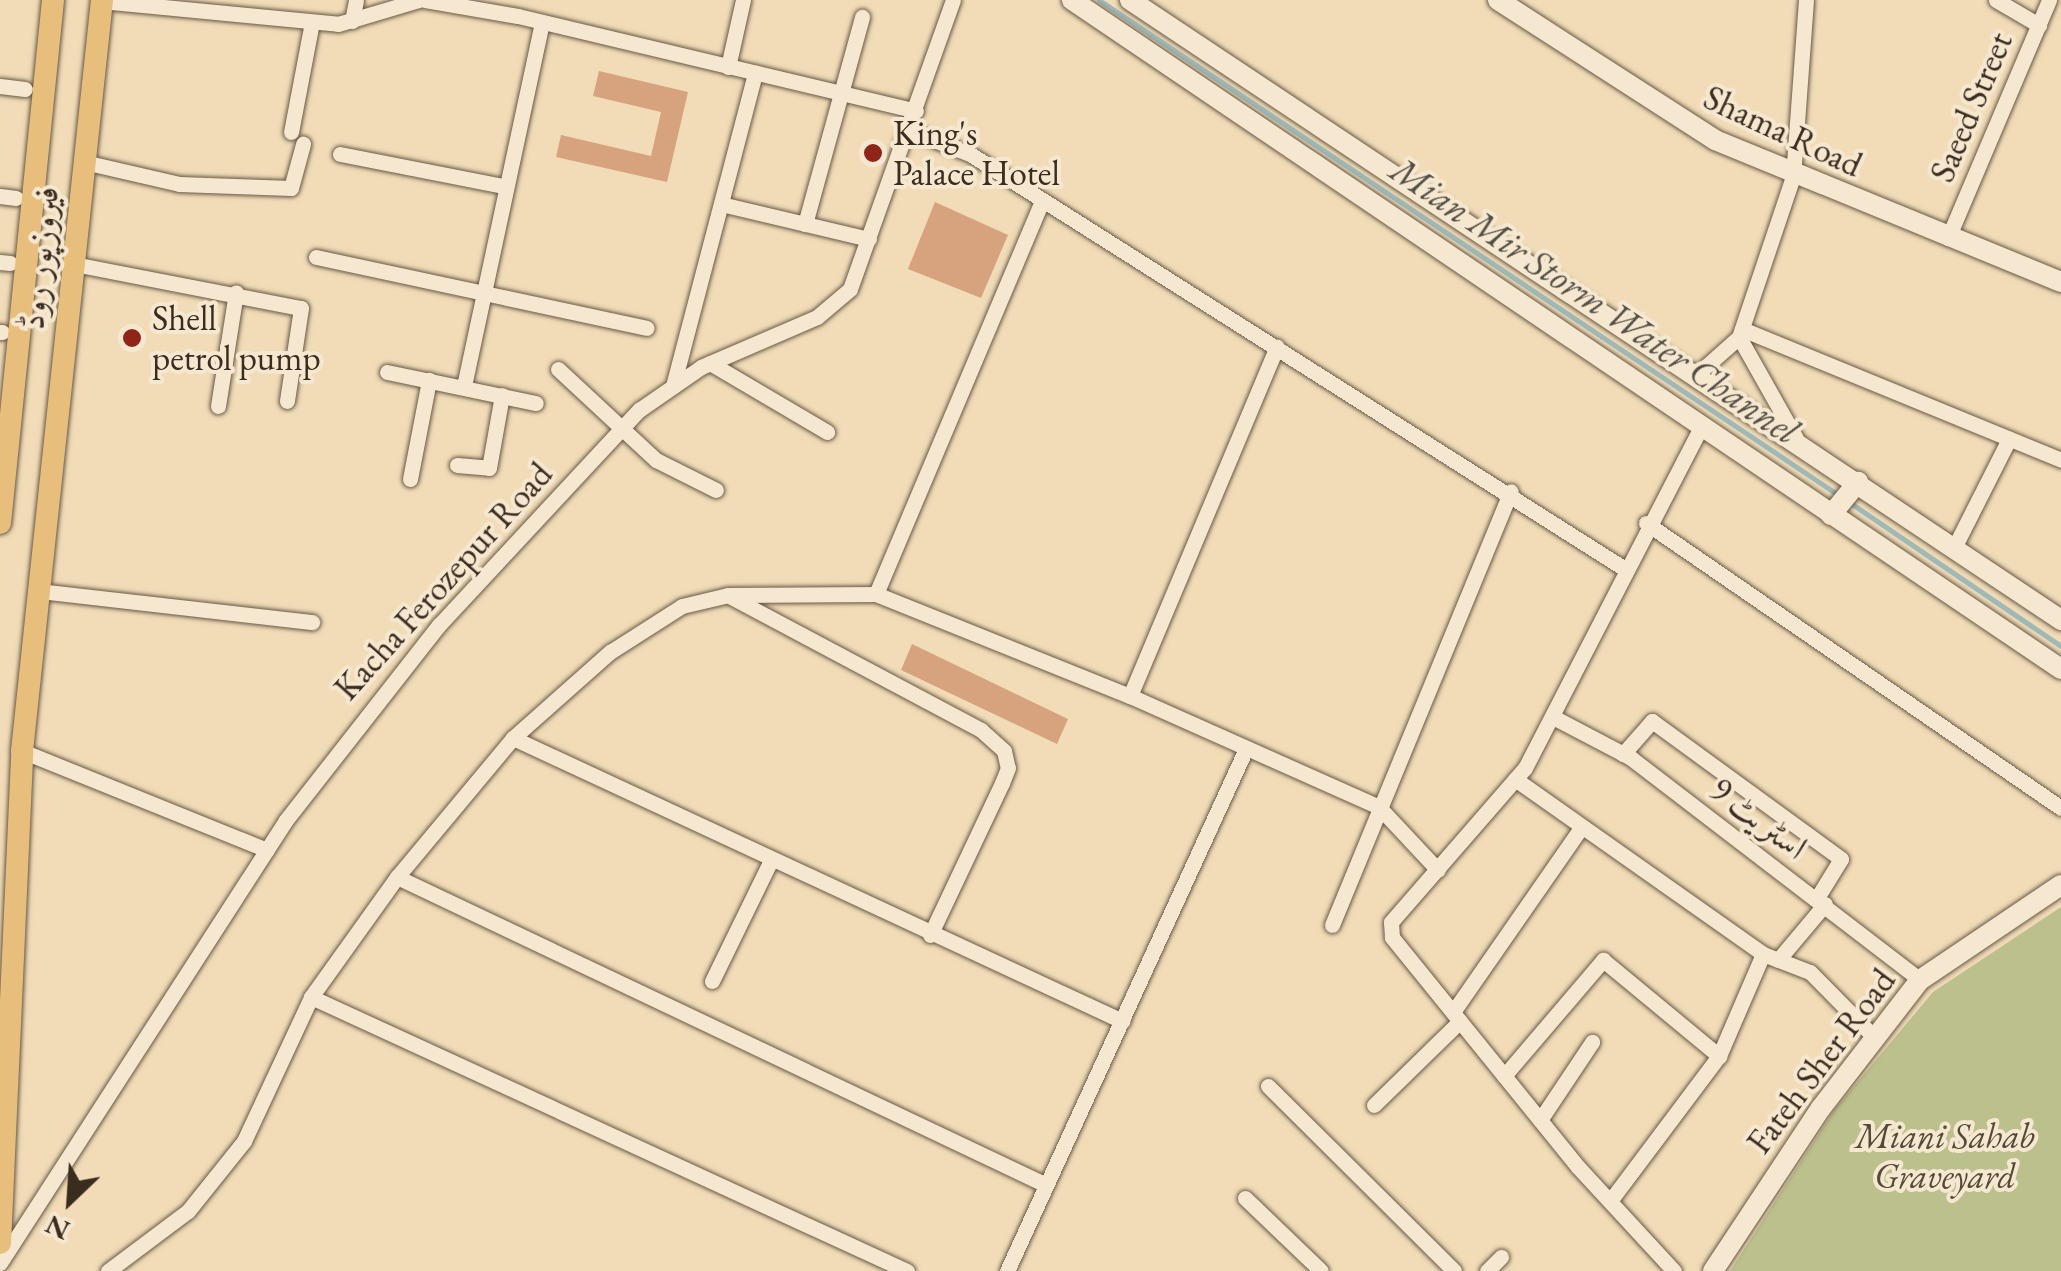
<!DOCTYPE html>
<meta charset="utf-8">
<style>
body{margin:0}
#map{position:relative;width:2061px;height:1271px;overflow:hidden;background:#f1dcb7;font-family:"EB Garamond",Amiri,serif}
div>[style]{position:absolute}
.green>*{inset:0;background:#bcc08d}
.stream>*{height:5px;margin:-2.5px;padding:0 2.5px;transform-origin:2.5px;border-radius:2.5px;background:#9eb9b8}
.building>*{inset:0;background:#d7a37e}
.roads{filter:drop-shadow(0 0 2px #685846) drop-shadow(0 0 2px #685846)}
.street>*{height:15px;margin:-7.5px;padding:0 7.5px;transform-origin:7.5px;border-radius:7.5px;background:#f6e8d0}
.secondary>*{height:20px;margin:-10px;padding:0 10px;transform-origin:10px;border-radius:10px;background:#f6e8d0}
.primary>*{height:22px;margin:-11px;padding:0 11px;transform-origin:11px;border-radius:11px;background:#e8be7c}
.dots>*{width:28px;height:28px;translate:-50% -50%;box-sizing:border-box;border:5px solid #f6e8d0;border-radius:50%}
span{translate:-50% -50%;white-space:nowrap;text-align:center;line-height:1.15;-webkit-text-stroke:8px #f6e8d0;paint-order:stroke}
.street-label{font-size:35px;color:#3b2c20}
.poi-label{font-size:35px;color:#3b2c20}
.left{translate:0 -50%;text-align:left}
.park-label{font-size:35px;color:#554a36;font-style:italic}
.water-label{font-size:38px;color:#544f46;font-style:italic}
.north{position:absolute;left:20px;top:1151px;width:100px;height:100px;-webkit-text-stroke:8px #f6e8d0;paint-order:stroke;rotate:205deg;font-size:28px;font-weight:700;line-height:40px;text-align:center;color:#3b2c20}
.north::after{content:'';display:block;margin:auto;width:35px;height:45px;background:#3b2c20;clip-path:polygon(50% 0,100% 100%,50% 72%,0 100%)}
</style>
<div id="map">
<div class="green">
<i style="clip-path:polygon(2061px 907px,2061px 1271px,1730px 1271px,1835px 1109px,1933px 992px)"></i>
</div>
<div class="stream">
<i style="left:1099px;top:0;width:892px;rotate:33.8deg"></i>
<i style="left:1849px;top:502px;width:256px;rotate:34.2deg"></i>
</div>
<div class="building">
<i style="clip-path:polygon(599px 71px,688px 92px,667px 182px,556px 157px,561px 135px,651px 156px,661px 112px,593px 96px)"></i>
<i style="clip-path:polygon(935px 202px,1008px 235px,981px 298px,908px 269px)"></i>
<i style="clip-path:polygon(912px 644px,1068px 719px,1057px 744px,901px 670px)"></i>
</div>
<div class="roads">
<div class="street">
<i style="left:425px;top:0;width:94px;rotate:9.8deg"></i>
<i style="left:518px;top:16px;width:409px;rotate:13.4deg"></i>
<i style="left:1996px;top:0;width:50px;rotate:30.2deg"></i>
<i style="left:101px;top:1px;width:238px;rotate:5.5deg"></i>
<i style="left:338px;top:24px;width:84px;rotate:-16.5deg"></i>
<i style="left:352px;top:21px;width:21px;rotate:-79deg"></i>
<i style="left:728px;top:67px;width:69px;rotate:-77.4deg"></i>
<i style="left:0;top:86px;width:25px;rotate:7deg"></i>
<i style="left:909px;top:130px;width:66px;rotate:21.5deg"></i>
<i style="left:970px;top:154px;width:775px;rotate:32.36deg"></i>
<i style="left:291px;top:132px;width:112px;rotate:-79.2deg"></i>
<i style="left:340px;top:154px;width:166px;rotate:11.1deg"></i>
<i style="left:84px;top:162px;width:98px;rotate:13deg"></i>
<i style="left:179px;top:184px;width:112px;rotate:2deg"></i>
<i style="left:291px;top:188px;width:46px;rotate:-74.7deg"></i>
<i style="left:0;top:196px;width:16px;rotate:7deg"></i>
<i style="left:721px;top:204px;width:152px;rotate:13.3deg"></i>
<i style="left:805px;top:224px;width:215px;rotate:-74.6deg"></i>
<i style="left:1948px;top:238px;width:259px;rotate:-67deg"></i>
<i style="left:316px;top:257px;width:338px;rotate:12.1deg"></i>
<i style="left:0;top:262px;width:10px;rotate:6deg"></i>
<i style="left:74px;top:264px;width:231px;rotate:11deg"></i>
<i style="left:301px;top:308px;width:94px;rotate:98.6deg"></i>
<i style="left:1742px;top:329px;width:345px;rotate:22.3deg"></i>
<i style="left:0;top:332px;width:2px"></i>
<i style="left:1739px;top:337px;width:116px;rotate:60.6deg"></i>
<i style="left:710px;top:363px;width:136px;rotate:30.5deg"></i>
<i style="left:558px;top:369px;width:134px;rotate:42.9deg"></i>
<i style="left:656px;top:460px;width:67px;rotate:26.6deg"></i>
<i style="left:387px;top:372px;width:152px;rotate:11.8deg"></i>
<i style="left:1695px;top:376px;width:59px;rotate:-41.6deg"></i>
<i style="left:1739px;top:337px;width:169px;rotate:-71.4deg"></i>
<i style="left:1793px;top:177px;width:177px;rotate:-85.8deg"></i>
<i style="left:464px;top:386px;width:372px;rotate:-77.9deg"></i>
<i style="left:673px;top:386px;width:324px;rotate:-75.3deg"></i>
<i style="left:218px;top:406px;width:115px;rotate:-81deg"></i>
<i style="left:457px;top:465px;width:32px;rotate:5deg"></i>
<i style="left:489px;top:468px;width:74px;rotate:-79.9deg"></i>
<i style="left:410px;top:479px;width:101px;rotate:-79.1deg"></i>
<i style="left:1646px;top:523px;width:503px;rotate:34.48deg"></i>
<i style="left:1955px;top:546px;width:120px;rotate:-63.2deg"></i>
<i style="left:39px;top:591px;width:275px;rotate:6.5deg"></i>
<i style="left:876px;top:594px;width:427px;rotate:-67.1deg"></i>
<i style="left:731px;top:597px;width:283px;rotate:28deg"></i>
<i style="left:981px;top:730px;width:31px;rotate:42deg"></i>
<i style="left:1004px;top:751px;width:17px;rotate:77deg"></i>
<i style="left:1008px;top:768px;width:16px;rotate:112deg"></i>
<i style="left:1002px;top:783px;width:168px;rotate:115.3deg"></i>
<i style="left:1130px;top:696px;width:379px;rotate:-67.2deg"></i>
<i style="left:1553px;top:717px;width:88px;rotate:27.7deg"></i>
<i style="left:1631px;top:758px;width:364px;rotate:37.5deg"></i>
<i style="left:513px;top:738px;width:672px;rotate:24.92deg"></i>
<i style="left:22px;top:751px;width:264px;rotate:22deg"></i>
<i style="left:1623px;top:754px;width:44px;rotate:-48.7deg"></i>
<i style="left:1652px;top:721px;width:234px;rotate:36.1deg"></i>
<i style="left:1841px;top:859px;width:46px;rotate:121.6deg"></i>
<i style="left:1515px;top:779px;width:304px;rotate:35.2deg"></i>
<i style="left:1763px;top:954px;width:50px;rotate:21deg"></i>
<i style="left:1810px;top:972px;width:93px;rotate:45.4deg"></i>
<i style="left:397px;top:877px;width:716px;rotate:25.38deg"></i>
<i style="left:1332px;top:925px;width:469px;rotate:-67.6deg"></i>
<i style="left:1778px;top:960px;width:73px;rotate:-50deg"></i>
<i style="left:712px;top:981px;width:135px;rotate:-64deg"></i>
<i style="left:311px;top:997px;width:656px;rotate:24.69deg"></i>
<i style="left:1453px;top:1012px;width:224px;rotate:-55.2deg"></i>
<i style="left:1504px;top:1076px;width:153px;rotate:-49.5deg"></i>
<i style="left:1603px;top:960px;width:151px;rotate:39.6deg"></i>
<i style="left:1268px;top:1086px;width:262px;rotate:44.8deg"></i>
<i style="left:1374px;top:1105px;width:120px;rotate:-44.3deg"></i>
<i style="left:1540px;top:1120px;width:94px;rotate:-56.3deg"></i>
<i style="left:1245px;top:1198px;width:105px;rotate:43.8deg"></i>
<i style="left:1610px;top:1201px;width:181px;rotate:-53.1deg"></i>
<i style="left:1719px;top:1056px;width:111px;rotate:-66.7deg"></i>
<i style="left:0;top:1263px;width:527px;rotate:-57.15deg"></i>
<i style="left:286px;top:820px;width:248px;rotate:-51.9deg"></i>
<i style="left:439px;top:625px;width:294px;rotate:-47.1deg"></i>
<i style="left:639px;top:410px;width:75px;rotate:-34.7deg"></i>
<i style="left:701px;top:367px;width:126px;rotate:-23.3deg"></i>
<i style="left:817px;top:317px;width:43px;rotate:-40.3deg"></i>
<i style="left:850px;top:289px;width:307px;rotate:-70.4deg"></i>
<i style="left:108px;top:1271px;width:100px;rotate:-36.9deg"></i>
<i style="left:188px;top:1211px;width:90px;rotate:-51.3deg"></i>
<i style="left:244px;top:1141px;width:159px;rotate:-65deg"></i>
<i style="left:311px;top:997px;width:148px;rotate:-54.4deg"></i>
<i style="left:397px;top:877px;width:181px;rotate:-50.2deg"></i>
<i style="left:513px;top:738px;width:130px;rotate:-41.6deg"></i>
<i style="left:610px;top:652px;width:85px;rotate:-32.6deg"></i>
<i style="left:682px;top:606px;width:47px;rotate:-13.4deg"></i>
<i style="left:728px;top:595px;width:148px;rotate:-0.4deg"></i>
<i style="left:876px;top:594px;width:274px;rotate:21.9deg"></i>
<i style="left:1130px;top:696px;width:273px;rotate:24deg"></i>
<i style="left:1379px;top:807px;width:86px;rotate:46.9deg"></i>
<i style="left:1007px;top:1271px;width:572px;rotate:-65.41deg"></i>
<i style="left:1487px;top:1271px;width:20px;rotate:-45deg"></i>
<i style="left:1674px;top:1271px;width:142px;rotate:-132.7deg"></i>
<i style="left:1578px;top:1167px;width:296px;rotate:-129deg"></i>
<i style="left:1392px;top:937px;width:15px;rotate:-94deg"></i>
<i style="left:1391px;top:922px;width:204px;rotate:-49deg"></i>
<i style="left:1525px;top:768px;width:386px;rotate:-62.7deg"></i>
</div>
<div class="secondary">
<i style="left:1072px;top:0;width:1194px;rotate:34.08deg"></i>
<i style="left:1130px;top:0;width:1119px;rotate:33.66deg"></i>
<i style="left:1498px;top:0;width:258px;rotate:32.8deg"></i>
<i style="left:1715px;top:140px;width:374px;rotate:22.3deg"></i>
<i style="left:1831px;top:515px;width:43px;rotate:-50.7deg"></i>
<i style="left:1713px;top:1271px;width:196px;rotate:-56.5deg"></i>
<i style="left:1821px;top:1108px;width:162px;rotate:-52.3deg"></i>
<i style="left:1920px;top:980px;width:170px;rotate:-34deg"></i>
</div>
<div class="primary">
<i style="left:0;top:523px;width:526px;rotate:-84.21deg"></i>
<i style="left:0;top:1243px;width:492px;rotate:-87.4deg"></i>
<i style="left:22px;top:751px;width:755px;rotate:-83.92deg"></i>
</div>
</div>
<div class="dots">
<i style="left:873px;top:153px;background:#8f2418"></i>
<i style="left:132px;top:338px;background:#8f2418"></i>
</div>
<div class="street-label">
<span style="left:1971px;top:107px;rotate:-67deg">Saeed Street</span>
<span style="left:1783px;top:131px;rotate:25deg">Shama Road</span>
<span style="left:39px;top:258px;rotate:-84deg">فیروزپور روڈ</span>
<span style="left:443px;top:581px;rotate:-48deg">Kacha Ferozepur Road</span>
<span style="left:1759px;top:818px;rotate:37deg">اسٹریٹ 9</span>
<span style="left:1821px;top:1061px;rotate:-53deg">Fateh Sher Road</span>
</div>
<div class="poi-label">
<span class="left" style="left:893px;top:153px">King's<br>Palace Hotel</span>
<span class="left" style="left:152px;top:338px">Shell<br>petrol pump</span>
</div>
<div class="park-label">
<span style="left:1945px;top:1156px">Miani Sahab<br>Graveyard</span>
</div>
<div class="water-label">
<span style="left:1595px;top:300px;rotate:34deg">Mian Mir Storm Water Channel</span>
</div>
<div class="north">N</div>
</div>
